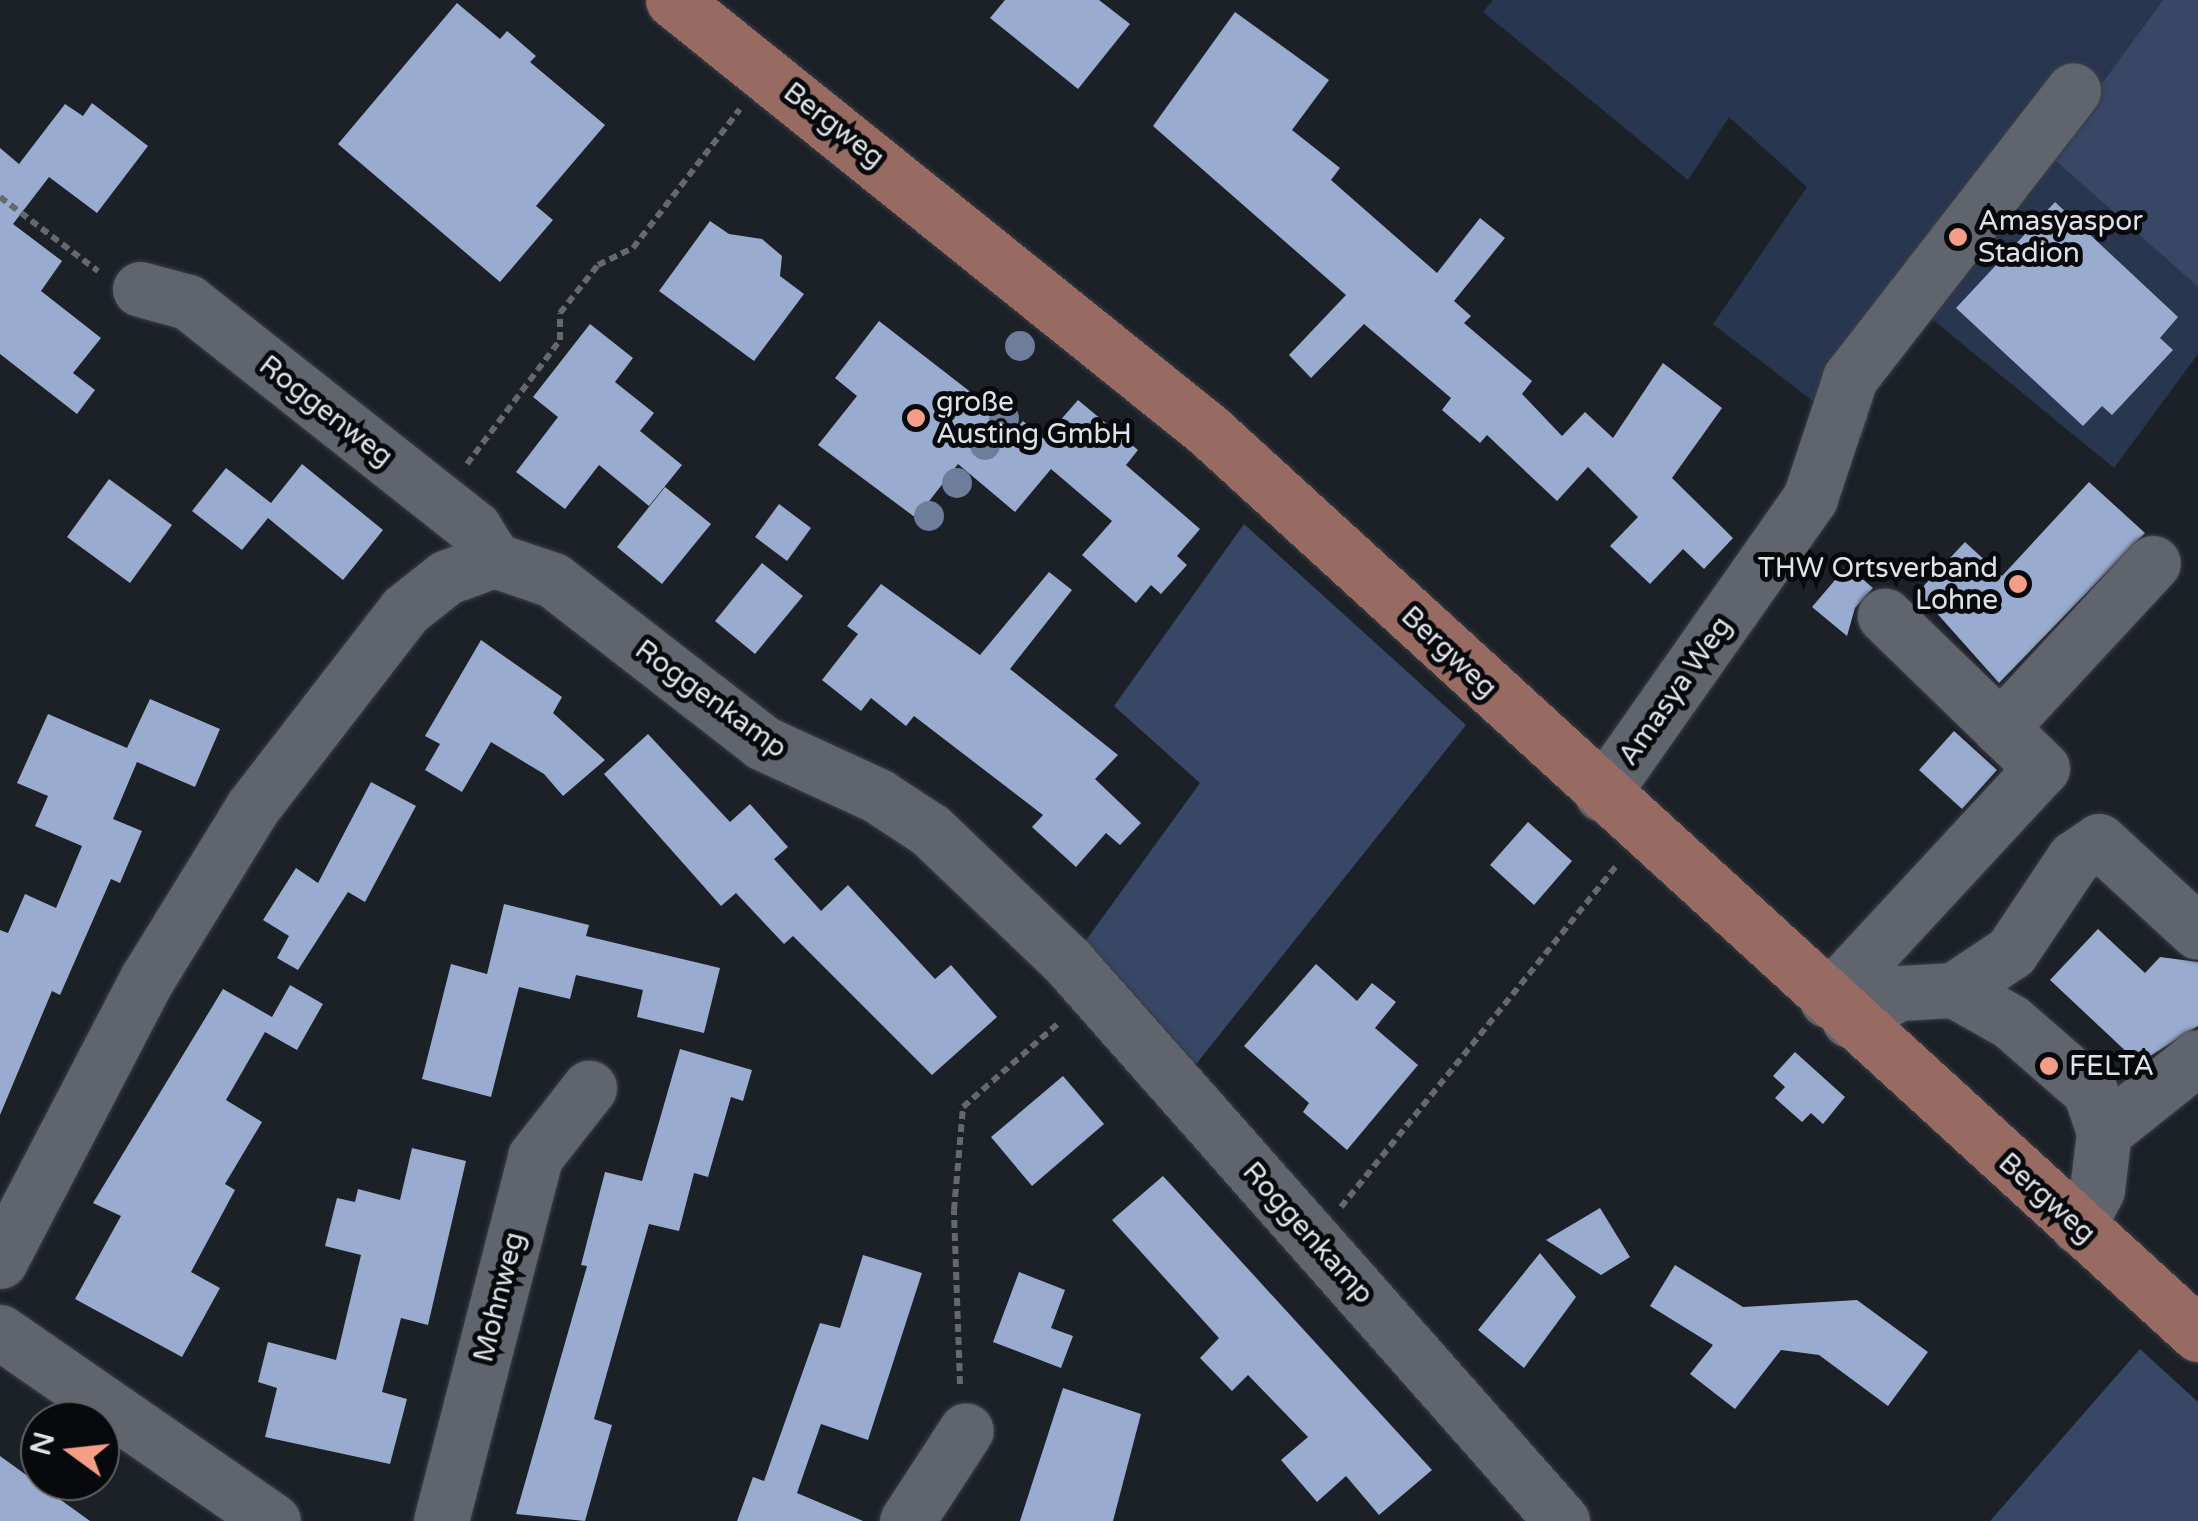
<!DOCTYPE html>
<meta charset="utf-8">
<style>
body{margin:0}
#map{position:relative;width:2198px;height:1521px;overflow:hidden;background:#1c2027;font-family:"Varela Round",sans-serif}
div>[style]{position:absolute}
.green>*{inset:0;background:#293650}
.forest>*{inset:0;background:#374765}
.building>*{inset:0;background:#99abcf}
.path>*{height:6px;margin-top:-3px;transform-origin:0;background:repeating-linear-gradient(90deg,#65696f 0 8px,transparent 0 13px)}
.roads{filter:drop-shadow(0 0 2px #3a3d44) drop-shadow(0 0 2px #3a3d44)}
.minor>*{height:55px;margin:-27.5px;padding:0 27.5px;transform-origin:27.5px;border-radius:27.5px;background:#5f646d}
.major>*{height:55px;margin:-27.5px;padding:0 27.5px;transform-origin:27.5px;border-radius:27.5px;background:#986b62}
.trees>*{width:30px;height:30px;margin:-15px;border-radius:50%;background:#6e7d99}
.dots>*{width:28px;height:28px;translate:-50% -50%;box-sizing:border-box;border:5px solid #08090d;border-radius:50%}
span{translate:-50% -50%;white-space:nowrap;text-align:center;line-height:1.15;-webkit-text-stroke:10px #08090d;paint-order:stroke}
.street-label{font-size:28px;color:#dfe2e7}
.poi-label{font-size:28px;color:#dfe2e7}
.left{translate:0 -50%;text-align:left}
.right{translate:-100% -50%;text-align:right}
.north{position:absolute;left:20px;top:1401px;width:100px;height:100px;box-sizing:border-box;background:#08090d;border:2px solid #5e6064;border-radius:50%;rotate:285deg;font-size:28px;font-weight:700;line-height:40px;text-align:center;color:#dfe2e7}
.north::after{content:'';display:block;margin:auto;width:35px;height:45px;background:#f49e87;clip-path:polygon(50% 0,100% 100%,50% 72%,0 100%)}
</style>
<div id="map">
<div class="green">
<i style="clip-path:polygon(1493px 0,2163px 0,2049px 155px,2198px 287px,2198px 354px,2114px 468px,1917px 307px,1892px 339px,1862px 439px,1713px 324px,1807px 187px,1729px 117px,1688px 180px,1483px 12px)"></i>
</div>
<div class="forest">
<i style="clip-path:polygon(2163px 0,2198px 0,2198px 287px,2049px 155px)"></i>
<i style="clip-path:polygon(1244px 524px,1466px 725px,1193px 1068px,1081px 947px,1200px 783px,1114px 706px)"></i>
<i style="clip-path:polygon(2140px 1349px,2198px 1402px,2198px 1521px,1990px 1521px)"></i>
</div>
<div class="building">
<i style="clip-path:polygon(1005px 0,1099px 0,1130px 24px,1078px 89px,990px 18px)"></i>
<i style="clip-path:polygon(457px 3px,500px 39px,507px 31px,536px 56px,530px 62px,605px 125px,536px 206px,553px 220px,500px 282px,338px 144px)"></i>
<i style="clip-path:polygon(1235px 12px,1329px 80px,1292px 130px,1340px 168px,1331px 180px,1437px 273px,1480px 218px,1505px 238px,1454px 301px,1471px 316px,1464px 323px,1532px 381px,1522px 394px,1562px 436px,1585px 412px,1613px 438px,1663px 363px,1722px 408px,1672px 478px,1733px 538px,1704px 569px,1683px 549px,1650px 584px,1610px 546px,1638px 517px,1588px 467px,1557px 501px,1487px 435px,1480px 443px,1442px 410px,1451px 398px,1364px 324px,1311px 378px,1289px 355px,1346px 295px,1153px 126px)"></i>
<i style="clip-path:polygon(92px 103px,148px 146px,97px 213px,49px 177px,13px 224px,62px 261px,41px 291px,101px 338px,73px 373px,95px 390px,77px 414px,0 354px,0 148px,19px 164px,65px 104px,83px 116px)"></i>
<i style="clip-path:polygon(2055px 202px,2178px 317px,2160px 338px,2173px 350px,2112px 415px,2102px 406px,2083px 426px,1956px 308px)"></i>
<i style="clip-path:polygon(710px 221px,729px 234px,762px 239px,782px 256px,780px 276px,804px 294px,754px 361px,659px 291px)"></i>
<i style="clip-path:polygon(879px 321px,1017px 428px,1023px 421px,1044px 439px,1078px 400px,1138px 450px,1126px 465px,1200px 529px,1177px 556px,1187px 565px,1161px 594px,1151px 585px,1136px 603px,1082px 555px,1112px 521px,1051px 469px,1015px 512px,958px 464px,916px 518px,818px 445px,857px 396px,835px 378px)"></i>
<i style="clip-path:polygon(590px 324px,633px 358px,615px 382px,654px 413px,640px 431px,682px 465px,649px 506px,599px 465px,565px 509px,516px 472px,558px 417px,533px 397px)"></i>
<i style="clip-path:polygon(302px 464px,383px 530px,343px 580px,268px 518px,242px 550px,192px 511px,226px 468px,271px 503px)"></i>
<i style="clip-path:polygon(109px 479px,172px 525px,130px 583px,67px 537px)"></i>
<i style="clip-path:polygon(2089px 482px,2145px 533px,1999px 683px,1918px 592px,1965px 542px,2002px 576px)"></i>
<i style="clip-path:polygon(665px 487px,711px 524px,662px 584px,617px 547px)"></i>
<i style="clip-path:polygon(779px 504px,811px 528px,787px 561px,755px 537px)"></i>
<i style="clip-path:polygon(762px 563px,803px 596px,755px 654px,715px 621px)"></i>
<i style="clip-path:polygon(1847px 566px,1873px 588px,1855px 608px,1847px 636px,1812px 607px)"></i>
<i style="clip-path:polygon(1049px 572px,1072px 590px,1010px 669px,1118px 755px,1095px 779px,1141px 823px,1120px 845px,1106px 833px,1076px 867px,1032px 827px,1043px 815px,914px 716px,906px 726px,871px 698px,861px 711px,822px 680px,858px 634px,847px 626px,881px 584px,980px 655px)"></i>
<i style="clip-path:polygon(481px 640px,562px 697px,553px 713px,605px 760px,563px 796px,544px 774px,491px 742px,462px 792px,425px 770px,440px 744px,425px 736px)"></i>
<i style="clip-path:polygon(150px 699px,220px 729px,195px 787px,137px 762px,113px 819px,142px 831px,120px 883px,111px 879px,60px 995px,52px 991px,0 1115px,0 930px,8px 933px,25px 894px,56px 908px,82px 846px,35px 826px,48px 796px,17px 783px,48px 714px,127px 748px)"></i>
<i style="clip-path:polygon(1954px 731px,1997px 770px,1962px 809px,1919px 770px)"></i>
<i style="clip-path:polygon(648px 734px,730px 822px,750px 804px,788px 847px,774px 859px,821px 911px,848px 885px,935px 979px,951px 965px,997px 1017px,932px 1075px,793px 936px,784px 944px,736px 893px,721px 906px,604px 774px)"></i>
<i style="clip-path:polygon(371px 782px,416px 806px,365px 902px,348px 892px,298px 970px,277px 958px,289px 936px,263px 920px,296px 868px,318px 883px)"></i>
<i style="clip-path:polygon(1528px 822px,1572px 861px,1534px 905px,1490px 865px)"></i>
<i style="clip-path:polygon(504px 904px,589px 925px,586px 936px,720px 968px,704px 1033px,637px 1017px,643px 990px,576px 975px,570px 999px,519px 987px,491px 1097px,422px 1079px,451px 964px,487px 974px)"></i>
<i style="clip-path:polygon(2098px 929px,2145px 973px,2160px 957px,2198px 962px,2198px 1026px,2147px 1058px,2132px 1057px,2050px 980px)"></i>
<i style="clip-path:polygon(1316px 964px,1357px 1001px,1372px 983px,1396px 1002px,1375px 1028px,1418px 1065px,1347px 1150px,1303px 1112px,1309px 1103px,1244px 1046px)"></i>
<i style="clip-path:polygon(290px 985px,323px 1004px,297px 1050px,265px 1032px,226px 1100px,262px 1122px,225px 1184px,235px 1190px,191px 1272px,220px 1288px,182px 1357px,75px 1299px,121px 1216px,93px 1203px,223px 989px,272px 1017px)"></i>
<i style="clip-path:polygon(680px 1049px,752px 1070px,743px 1101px,731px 1097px,708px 1177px,694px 1173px,679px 1231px,649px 1224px,594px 1419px,612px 1425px,585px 1521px,516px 1514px,587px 1266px,581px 1265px,605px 1172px,642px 1181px)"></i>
<i style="clip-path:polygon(1795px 1052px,1845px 1097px,1823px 1124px,1811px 1113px,1802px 1122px,1775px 1098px,1785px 1087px,1773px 1076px)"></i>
<i style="clip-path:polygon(1063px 1076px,1104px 1124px,1032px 1186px,991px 1137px)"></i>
<i style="clip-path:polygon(412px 1148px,466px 1161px,428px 1325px,401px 1318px,382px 1392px,407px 1399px,390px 1464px,265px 1437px,277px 1388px,258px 1382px,268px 1342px,336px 1360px,361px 1255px,325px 1246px,337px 1198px,355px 1202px,358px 1189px,400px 1200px)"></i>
<i style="clip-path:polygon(1163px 1176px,1432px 1470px,1379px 1515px,1346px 1476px,1317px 1502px,1281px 1460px,1308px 1437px,1248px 1375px,1232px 1391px,1200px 1358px,1219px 1338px,1112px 1220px)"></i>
<i style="clip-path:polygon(1600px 1208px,1630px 1257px,1601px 1275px,1546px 1240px)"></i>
<i style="clip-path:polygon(1540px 1253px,1576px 1297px,1524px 1368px,1478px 1330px)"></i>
<i style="clip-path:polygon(863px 1255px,922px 1273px,868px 1440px,821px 1424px,797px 1493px,863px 1521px,737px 1521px,753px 1477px,764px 1481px,820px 1323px,840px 1328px)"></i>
<i style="clip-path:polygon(1675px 1265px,1743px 1307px,1857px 1300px,1928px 1352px,1888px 1406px,1819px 1355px,1781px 1350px,1735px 1409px,1690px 1374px,1713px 1345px,1650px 1306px)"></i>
<i style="clip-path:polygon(1019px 1272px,1065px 1290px,1051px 1328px,1073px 1336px,1061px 1368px,993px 1342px)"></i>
<i style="clip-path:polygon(1063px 1388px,1141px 1414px,1113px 1521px,1020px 1521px)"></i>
<i style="clip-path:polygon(0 1456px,90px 1521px,0 1521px)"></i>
</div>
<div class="path">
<i style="left:0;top:197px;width:123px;rotate:37.1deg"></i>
<i style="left:467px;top:464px;width:155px;rotate:-53.1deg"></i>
<i style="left:560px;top:340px;width:27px;rotate:-90deg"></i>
<i style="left:560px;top:313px;width:61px;rotate:-51.6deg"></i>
<i style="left:598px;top:265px;width:39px;rotate:-26deg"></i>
<i style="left:633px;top:248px;width:175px;rotate:-52.4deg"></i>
<i style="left:1341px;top:1207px;width:438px;rotate:-51.1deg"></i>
<i style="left:960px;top:1384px;width:174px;rotate:-92deg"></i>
<i style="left:954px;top:1210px;width:103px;rotate:-85deg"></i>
<i style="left:963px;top:1107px;width:130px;rotate:-41.3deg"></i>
</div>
<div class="roads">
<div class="minor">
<i style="left:140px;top:289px;width:50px;rotate:15.2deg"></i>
<i style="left:188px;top:302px;width:365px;rotate:38.3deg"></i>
<i style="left:474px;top:528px;width:38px;rotate:58deg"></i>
<i style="left:2000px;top:728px;width:225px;rotate:-47.2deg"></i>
<i style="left:1602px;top:794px;width:362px;rotate:-54.9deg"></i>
<i style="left:1810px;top:498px;width:126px;rotate:-71.6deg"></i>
<i style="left:1850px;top:378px;width:364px;rotate:-52.2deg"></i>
<i style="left:1954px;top:990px;width:69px;rotate:-33.7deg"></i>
<i style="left:2011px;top:952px;width:113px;rotate:-56.2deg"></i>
<i style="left:2074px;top:858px;width:30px;rotate:-34deg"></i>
<i style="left:2099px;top:841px;width:134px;rotate:42.6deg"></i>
<i style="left:1827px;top:1000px;width:316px;rotate:-47.2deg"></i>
<i style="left:2042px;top:768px;width:219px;rotate:-135.9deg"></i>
<i style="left:1849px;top:1020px;width:57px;rotate:-28.4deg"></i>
<i style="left:1899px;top:993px;width:55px;rotate:-3.1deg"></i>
<i style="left:1954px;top:990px;width:65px;rotate:29.3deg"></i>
<i style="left:2011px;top:1022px;width:105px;rotate:41.1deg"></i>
<i style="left:2090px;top:1091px;width:43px;rotate:71.1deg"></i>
<i style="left:2104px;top:1132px;width:58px;rotate:96.9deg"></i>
<i style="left:2097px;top:1190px;width:41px;rotate:117.8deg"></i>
<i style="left:2104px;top:1132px;width:120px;rotate:-38.6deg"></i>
<i style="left:0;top:1261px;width:318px;rotate:-62.5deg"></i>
<i style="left:147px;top:979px;width:201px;rotate:-58.4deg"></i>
<i style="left:252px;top:808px;width:250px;rotate:-52.3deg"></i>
<i style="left:405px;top:610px;width:53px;rotate:-38.2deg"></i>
<i style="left:447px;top:577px;width:50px;rotate:-19.9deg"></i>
<i style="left:494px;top:560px;width:62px;rotate:18.7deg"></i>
<i style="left:553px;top:580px;width:266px;rotate:37.8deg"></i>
<i style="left:763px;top:743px;width:127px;rotate:24.7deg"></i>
<i style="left:878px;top:796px;width:62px;rotate:33.2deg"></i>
<i style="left:930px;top:830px;width:191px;rotate:43.7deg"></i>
<i style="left:1068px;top:962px;width:746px;rotate:48.53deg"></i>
<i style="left:0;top:1332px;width:332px;rotate:34.7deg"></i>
<i style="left:441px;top:1521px;width:376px;rotate:-75.5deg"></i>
<i style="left:535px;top:1157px;width:88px;rotate:-52deg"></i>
<i style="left:907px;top:1521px;width:108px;rotate:-57deg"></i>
</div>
<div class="major">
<i style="left:673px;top:0;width:686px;rotate:38.79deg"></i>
<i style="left:1208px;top:430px;width:1341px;rotate:42.4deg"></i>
</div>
</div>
<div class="trees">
<i style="left:1020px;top:346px"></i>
<i style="left:1004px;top:418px"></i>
<i style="left:985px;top:445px"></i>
<i style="left:957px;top:483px"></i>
<i style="left:929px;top:516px"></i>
</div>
<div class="dots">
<i style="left:1958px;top:237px;background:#f49e87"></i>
<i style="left:916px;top:418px;background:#f49e87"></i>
<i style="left:2018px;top:584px;background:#f49e87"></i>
<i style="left:2049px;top:1066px;background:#f49e87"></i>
</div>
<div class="street-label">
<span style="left:834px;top:125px;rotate:38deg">Bergweg</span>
<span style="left:326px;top:411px;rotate:38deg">Roggenweg</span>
<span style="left:1449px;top:652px;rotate:43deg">Bergweg</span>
<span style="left:1675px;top:691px;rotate:-55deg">Amasya Weg</span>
<span style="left:711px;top:699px;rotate:36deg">Roggenkamp</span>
<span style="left:2047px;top:1198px;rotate:42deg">Bergweg</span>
<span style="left:1308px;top:1233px;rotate:48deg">Roggenkamp</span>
<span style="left:499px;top:1297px;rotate:-76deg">Mohnweg</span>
</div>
<div class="poi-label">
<span class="left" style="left:1978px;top:237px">Amasyaspor<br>Stadion</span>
<span class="left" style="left:936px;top:418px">große<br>Austing GmbH</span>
<span class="right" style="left:1998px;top:584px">THW Ortsverband<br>Lohne</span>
<span class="left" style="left:2069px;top:1066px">FELTA</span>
</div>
<div class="north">N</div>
</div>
